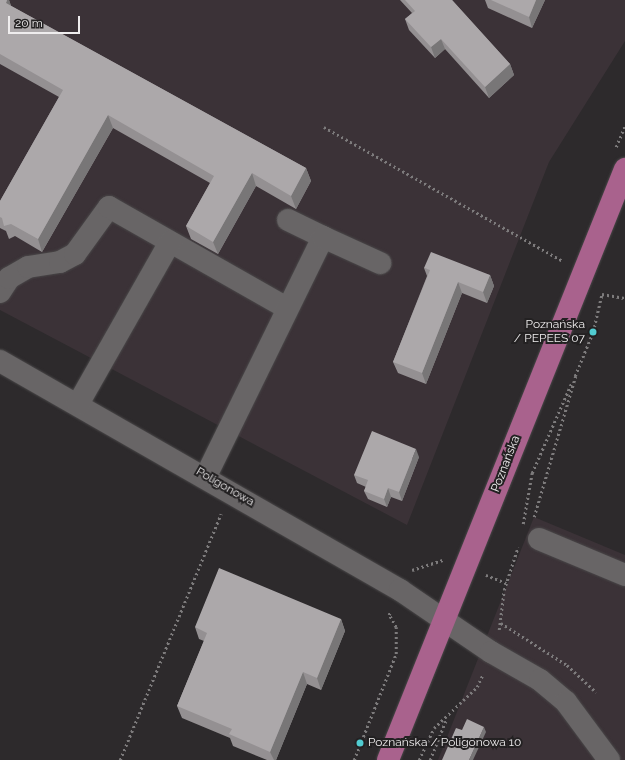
<!DOCTYPE html>
<meta charset="utf-8">
<style>
body{margin:0}
#map{position:relative;width:625px;height:760px;overflow:hidden;background:#2d2a2c;font-family:Raleway,sans-serif}
div>[style]{position:absolute}
.built>*{inset:0;background:#3b3237}
.path>*{height:2.5px;margin-top:-1.25px;transform-origin:0;background:repeating-linear-gradient(90deg,#7d7b7c 0 2px,transparent 0 5px)}
.roads{filter:drop-shadow(0 0 1px #494748) drop-shadow(0 0 1px #494748)}
.minor>*{height:22px;margin:-11px;padding:0 11px;transform-origin:11px;border-radius:11px;background:#686566}
.major>*{height:22px;margin:-11px;padding:0 11px;transform-origin:11px;border-radius:11px;background:#a9628d}
.wall>*{inset:0;background:#949092}
.shaded-wall>*{inset:0;background:#787677}
.building>*{inset:0;background:#aca8aa}
.dots>*{width:11px;height:11px;translate:-50% -50%;box-sizing:border-box;border:2px solid #232122;border-radius:50%}
span{translate:-50% -50%;white-space:nowrap;text-align:center;line-height:1.15;-webkit-text-stroke:4px #232122;paint-order:stroke}
.poi-label{font-size:12px;color:#efedee}
.right{translate:-100% -50%;text-align:right}
.left{translate:0 -50%;text-align:left}
.street-label{font-size:12px;color:#efedee}
.scale{position:absolute;left:8px;top:16px;width:72px;height:18px;box-sizing:border-box;border:2px solid #efedee;border-top:0;padding-left:5px;font-size:12px;line-height:14px;white-space:nowrap;color:#efedee;-webkit-text-stroke:3px #232122;paint-order:stroke}
</style>
<div id="map">
<div class="built">
<i style="clip-path:polygon(0 0,625px 0,625px 41px,549px 162px,407px 525px,0 310px)"></i>
<i style="clip-path:polygon(534px 517px,625px 555px,625px 760px,438px 760px)"></i>
</div>
<div class="path">
<i style="left:324px;top:127px;width:274px;rotate:29.3deg"></i>
<i style="left:616px;top:147px;width:23px;rotate:-67deg"></i>
<i style="left:602px;top:294px;width:23px;rotate:10deg"></i>
<i style="left:575px;top:376px;width:48px;rotate:-67.8deg"></i>
<i style="left:593px;top:332px;width:40px;rotate:-77deg"></i>
<i style="left:534px;top:517px;width:149px;rotate:-73.6deg"></i>
<i style="left:523px;top:524px;width:52px;rotate:-80deg"></i>
<i style="left:532px;top:473px;width:99px;rotate:-66.3deg"></i>
<i style="left:412px;top:570px;width:33px;rotate:-18deg"></i>
<i style="left:486px;top:575px;width:22px;rotate:22deg"></i>
<i style="left:501px;top:623px;width:78px;rotate:32.5deg"></i>
<i style="left:567px;top:665px;width:40px;rotate:43deg"></i>
<i style="left:499px;top:630px;width:40px;rotate:-82.9deg"></i>
<i style="left:504px;top:590px;width:45px;rotate:-72deg"></i>
<i style="left:120px;top:760px;width:266px;rotate:-67.7deg"></i>
<i style="left:354px;top:760px;width:114px;rotate:-68.4deg"></i>
<i style="left:396px;top:654px;width:27px;rotate:-90deg"></i>
<i style="left:396px;top:627px;width:14px;rotate:-120deg"></i>
<i style="left:389px;top:615px;width:3px;rotate:-72deg"></i>
<i style="left:419px;top:760px;width:35px;rotate:-65deg"></i>
<i style="left:434px;top:728px;width:59px;rotate:-43.6deg"></i>
<i style="left:477px;top:687px;width:14px;rotate:-65deg"></i>
<i style="left:430px;top:760px;width:43px;rotate:-68.2deg"></i>
</div>
<div class="roads">
<div class="minor">
<i style="left:288px;top:220px;width:39px;rotate:26deg"></i>
<i style="left:0;top:292px;width:17px;rotate:-57deg"></i>
<i style="left:9px;top:278px;width:22px;rotate:-30deg"></i>
<i style="left:28px;top:267px;width:32px;rotate:-9deg"></i>
<i style="left:60px;top:262px;width:17px;rotate:-28deg"></i>
<i style="left:75px;top:254px;width:58px;rotate:-54.1deg"></i>
<i style="left:109px;top:207px;width:205px;rotate:29.6deg"></i>
<i style="left:0;top:361px;width:461px;rotate:29.8deg"></i>
<i style="left:400px;top:590px;width:110px;rotate:34.3deg"></i>
<i style="left:491px;top:652px;width:56px;rotate:29.7deg"></i>
<i style="left:540px;top:680px;width:34px;rotate:40deg"></i>
<i style="left:566px;top:702px;width:72px;rotate:53.4deg"></i>
<i style="left:78px;top:404px;width:186px;rotate:-60.4deg"></i>
<i style="left:206px;top:476px;width:266px;rotate:-63.9deg"></i>
<i style="left:323px;top:237px;width:63px;rotate:24.5deg"></i>
<i style="left:539px;top:539px;width:93px;rotate:22.7deg"></i>
</div>
<div class="major">
<i style="left:388px;top:760px;width:637px;rotate:-68.15deg"></i>
</div>
</div>
<div class="wall">
<i style="clip-path:polygon(0 0,9px 0,11px 6px,306px 168px,311px 181px,296px 209px,256px 186px,218px 254px,191px 239px,186px 226px,210px 183px,113px 128px,42px 252px,15px 236px,9px 239px,6px 231px,0 228px,0 201px,59px 97px,0 64px)"></i>
<i style="clip-path:polygon(400px 0,452px 0,510px 64px,514px 75px,489px 98px,445px 49px,435px 58px,409px 30px,405px 19px,412px 13px)"></i>
<i style="clip-path:polygon(485px 0,545px 0,532px 28px,488px 8px)"></i>
<i style="clip-path:polygon(424px 268px,490px 275px,494px 286px,487px 303px,462px 293px,426px 384px,398px 373px,393px 362px,427px 276px)"></i>
<i style="clip-path:polygon(419px 457px,402px 501px,391px 497px,387px 507px,368px 499px,364px 491px,366px 487px,357px 483px,354px 475px)"></i>
<i style="clip-path:polygon(341px 619px,345px 631px,321px 690px,307px 684px,276px 760px,267px 760px,233px 746px,230px 738px,182px 718px,177px 706px,204px 641px,199px 639px,195px 627px)"></i>
</div>
<div class="shaded-wall">
<i style="clip-path:polygon(7px 0,9px 0,13px 11px,6px 3px)"></i>
<i style="clip-path:polygon(536px 0,545px 0,532px 28px,529px 17px)"></i>
<i style="clip-path:polygon(441px 39px,445px 49px,435px 58px,431px 47px)"></i>
<i style="clip-path:polygon(510px 64px,514px 75px,489px 98px,485px 87px)"></i>
<i style="clip-path:polygon(108px 115px,113px 128px,42px 252px,38px 239px)"></i>
<i style="clip-path:polygon(306px 168px,311px 181px,296px 209px,291px 196px)"></i>
<i style="clip-path:polygon(252px 173px,256px 186px,218px 254px,213px 242px)"></i>
<i style="clip-path:polygon(490px 275px,494px 286px,487px 303px,483px 292px)"></i>
<i style="clip-path:polygon(458px 282px,462px 293px,426px 384px,422px 373px)"></i>
<i style="clip-path:polygon(416px 449px,419px 457px,402px 501px,399px 492px)"></i>
<i style="clip-path:polygon(388px 488px,391px 497px,387px 507px,384px 499px)"></i>
<i style="clip-path:polygon(341px 619px,345px 631px,321px 690px,317px 678px)"></i>
<i style="clip-path:polygon(303px 672px,307px 684px,276px 760px,274px 760px,270px 752px)"></i>
<i style="clip-path:polygon(484px 727px,486px 732px,473px 760px,469px 760px)"></i>
</div>
<div class="building">
<i style="clip-path:polygon(0 0,7px 0,6px 3px,306px 168px,291px 196px,252px 173px,213px 242px,186px 226px,214px 176px,108px 115px,38px 239px,11px 224px,4px 226px,2px 218px,0 217px,0 201px,63px 90px,0 54px)"></i>
<i style="clip-path:polygon(405px 0,452px 0,510px 64px,485px 87px,441px 39px,431px 47px,405px 19px,415px 11px)"></i>
<i style="clip-path:polygon(491px 0,536px 0,529px 17px)"></i>
<i style="clip-path:polygon(431px 252px,490px 275px,483px 292px,458px 282px,422px 373px,393px 362px,430px 270px,424px 268px)"></i>
<i style="clip-path:polygon(372px 431px,416px 449px,399px 492px,388px 488px,384px 499px,364px 491px,368px 480px,354px 475px)"></i>
<i style="clip-path:polygon(219px 568px,341px 619px,317px 678px,303px 672px,270px 752px,229px 734px,232px 729px,177px 706px,207px 633px,195px 627px)"></i>
<i style="clip-path:polygon(467px 719px,484px 727px,469px 760px,442px 760px,456px 728px,462px 730px)"></i>
</div>
<div class="dots">
<i style="left:593px;top:332px;background:#51ccd1"></i>
<i style="left:360px;top:743px;background:#51ccd1"></i>
</div>
<div class="poi-label">
<span class="right" style="left:585px;top:332px">Poznańska<br>/ PEPEES 07</span>
<span class="left" style="left:368px;top:743px">Poznańska / Poligonowa 10</span>
</div>
<div class="street-label">
<span style="left:506px;top:464px;rotate:-69deg">Poznańska</span>
<span style="left:225px;top:487px;rotate:30deg">Poligonowa</span>
</div>
<div class="scale">20 m</div>
</div>
